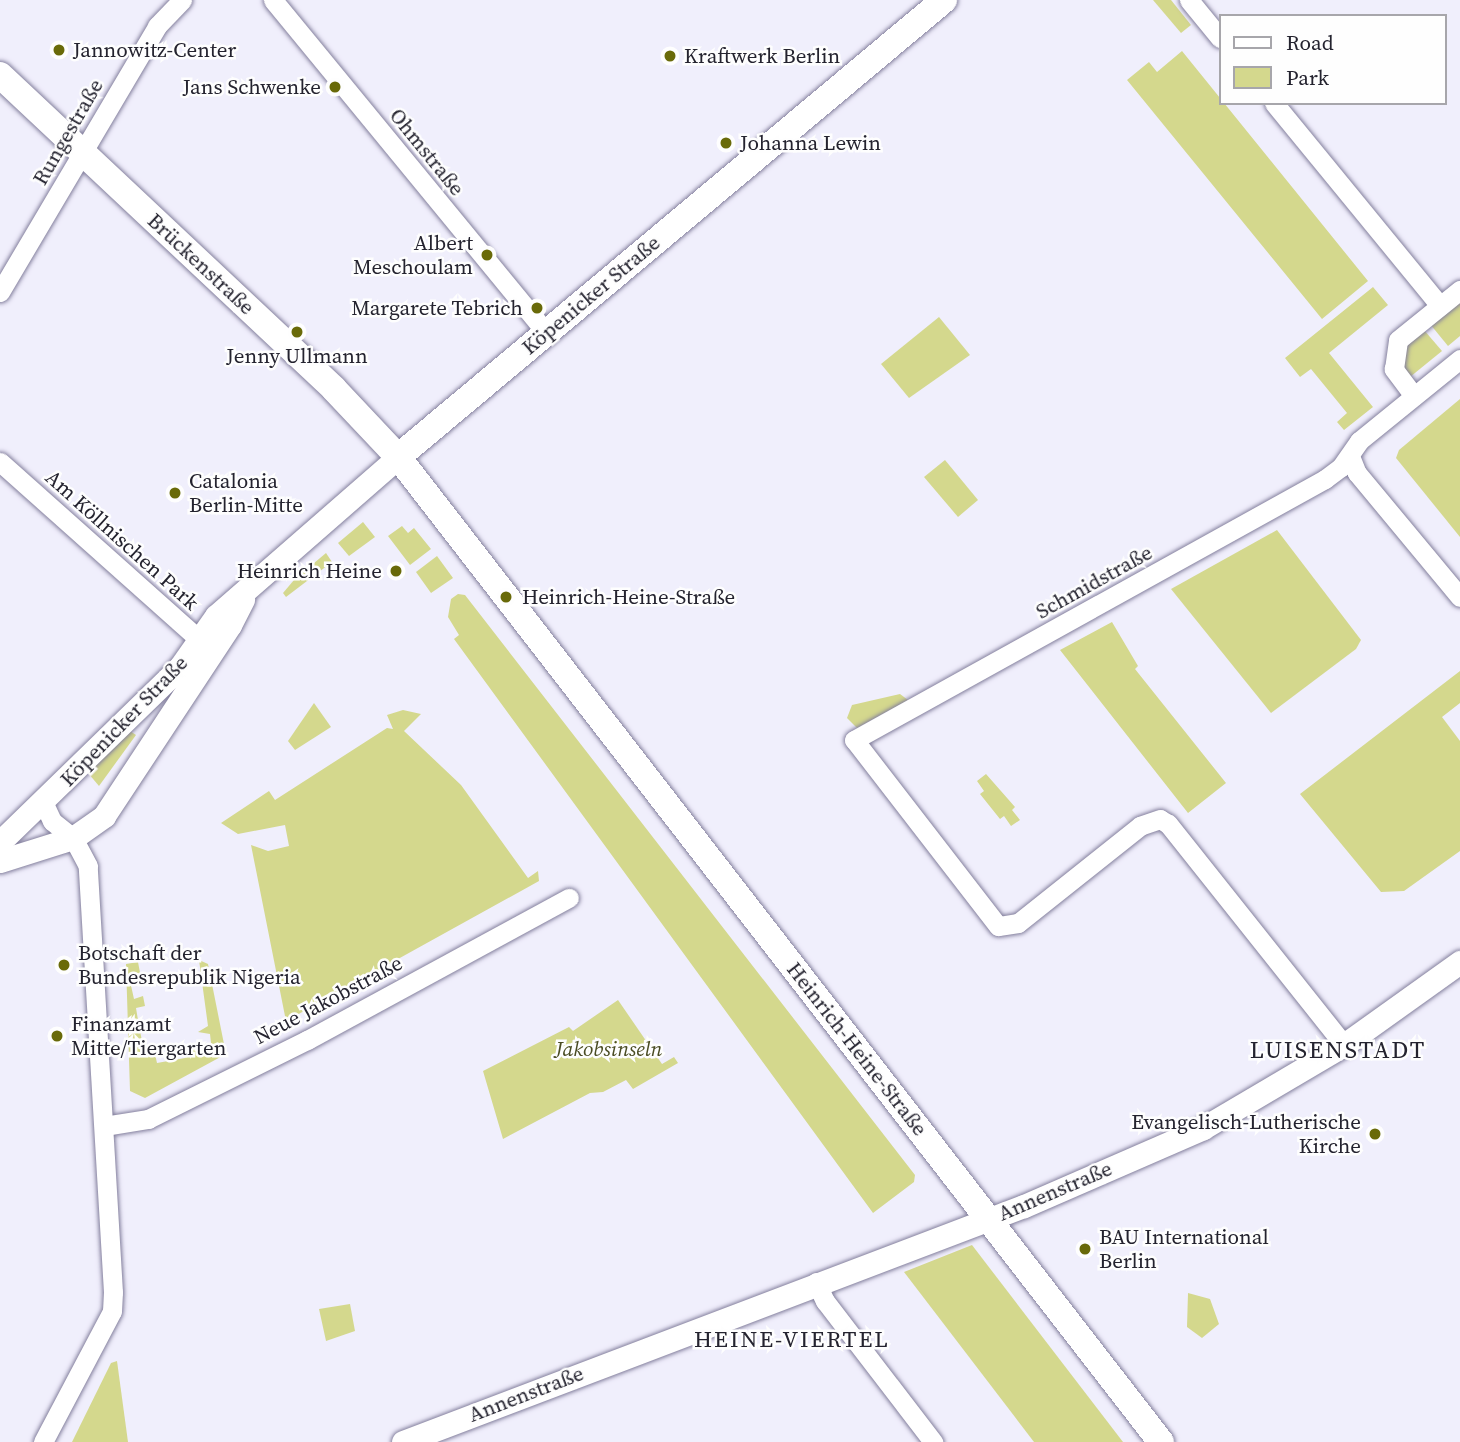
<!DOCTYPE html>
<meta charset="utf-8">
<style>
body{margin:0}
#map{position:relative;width:1460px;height:1442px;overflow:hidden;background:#f0effc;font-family:"Source Serif 4",serif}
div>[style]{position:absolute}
.green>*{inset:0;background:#d4d88d}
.roads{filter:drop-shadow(0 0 2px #837f9d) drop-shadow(0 0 2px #837f9d)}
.minor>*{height:19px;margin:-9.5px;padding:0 9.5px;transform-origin:9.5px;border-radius:9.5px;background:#fff}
.tertiary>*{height:23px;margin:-11.5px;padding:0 11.5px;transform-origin:11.5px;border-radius:11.5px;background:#fff}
.secondary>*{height:26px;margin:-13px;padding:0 13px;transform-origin:13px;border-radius:13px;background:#fff}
.dots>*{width:19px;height:19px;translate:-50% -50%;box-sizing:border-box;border:4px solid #fefefe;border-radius:50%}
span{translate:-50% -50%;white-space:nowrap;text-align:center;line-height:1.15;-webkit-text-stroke:5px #fefefe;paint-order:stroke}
.poi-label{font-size:21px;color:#24232f}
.left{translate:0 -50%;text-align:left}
.right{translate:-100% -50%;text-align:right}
.street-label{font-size:21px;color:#24232f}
.park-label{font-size:21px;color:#4a4c23;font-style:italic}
.neighbourhood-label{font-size:23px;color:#24232f;letter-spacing:2px}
.quarter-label{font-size:24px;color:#24232f;letter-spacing:2px}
.legend{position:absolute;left:1219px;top:14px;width:228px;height:91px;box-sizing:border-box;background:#fefefe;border:2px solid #a7a6ab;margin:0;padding:9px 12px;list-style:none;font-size:21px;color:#24232f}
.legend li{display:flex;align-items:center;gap:14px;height:35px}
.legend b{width:35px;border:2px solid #a7a6ab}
</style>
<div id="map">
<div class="green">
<i style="clip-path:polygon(1153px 0,1171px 0,1191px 25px,1181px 33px)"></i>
<i style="clip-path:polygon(1182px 51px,1368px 281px,1322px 319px,1127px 80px,1149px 62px,1157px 72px)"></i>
<i style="clip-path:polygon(1373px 287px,1388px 305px,1329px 353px,1373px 407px,1344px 430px,1337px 422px,1347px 413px,1311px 369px,1300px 377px,1285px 358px)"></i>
<i style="clip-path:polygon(1460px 300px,1460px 336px,1448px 346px,1430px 324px)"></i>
<i style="clip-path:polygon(939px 317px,970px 355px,909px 398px,881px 364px)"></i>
<i style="clip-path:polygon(1424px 330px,1442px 351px,1410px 377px,1403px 369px,1407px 343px)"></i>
<i style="clip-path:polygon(1460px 399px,1460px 537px,1396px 458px,1399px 450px)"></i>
<i style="clip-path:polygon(945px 460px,978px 500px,958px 517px,924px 477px)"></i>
<i style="clip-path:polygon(363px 522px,375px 537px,349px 556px,338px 543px)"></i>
<i style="clip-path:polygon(402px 526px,408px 533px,414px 528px,431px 549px,410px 565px,388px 536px)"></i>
<i style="clip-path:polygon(1277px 530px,1361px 640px,1356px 649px,1271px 713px,1171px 589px)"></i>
<i style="clip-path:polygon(326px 553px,332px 562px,286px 597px,283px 593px,294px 580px)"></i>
<i style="clip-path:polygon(437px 556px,453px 578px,431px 593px,416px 572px)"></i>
<i style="clip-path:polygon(458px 594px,465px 595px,915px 1175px,914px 1182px,873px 1213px,454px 639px,459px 635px,448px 617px,451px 599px)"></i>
<i style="clip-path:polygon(1112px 622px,1138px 666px,1135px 669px,1226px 783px,1188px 813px,1060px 650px)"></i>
<i style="clip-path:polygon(1460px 671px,1460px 703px,1442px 717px,1460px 741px,1460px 851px,1404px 891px,1381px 892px,1300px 794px)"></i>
<i style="clip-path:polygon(900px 694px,908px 700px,857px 728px,847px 718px,852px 705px)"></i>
<i style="clip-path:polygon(314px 703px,331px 727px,295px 750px,288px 741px)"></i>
<i style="clip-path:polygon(403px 710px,421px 714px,404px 731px,461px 785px,528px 878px,538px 871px,539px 881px,286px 1021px,251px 845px,268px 851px,289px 846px,285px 825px,238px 834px,221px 823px,269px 791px,275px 800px,387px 728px,393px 729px,387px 715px)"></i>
<i style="clip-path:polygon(130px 731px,136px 735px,99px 786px,88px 773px)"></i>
<i style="clip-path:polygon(986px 774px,1015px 807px,1012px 810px,1020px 820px,1011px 826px,1004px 816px,1000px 819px,980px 794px,984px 791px,977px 781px)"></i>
<i style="clip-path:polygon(199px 960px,208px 964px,226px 1054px,145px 1098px,130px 1091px,126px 964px,138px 962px,141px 978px,130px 981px,134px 999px,143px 996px,145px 1006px,136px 1008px,139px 1026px,145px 1056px,155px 1054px,157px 1063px,185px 1058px,184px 1048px,194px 1045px,197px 1056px,203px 1054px,203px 1044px,211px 1043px,210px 1034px,198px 1032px,208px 1026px)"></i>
<i style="clip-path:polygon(618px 1000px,662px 1064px,674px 1057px,678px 1063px,633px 1089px,626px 1080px,603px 1092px,590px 1093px,503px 1139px,483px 1071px,569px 1027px,573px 1031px)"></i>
<i style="clip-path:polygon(972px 1245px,1123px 1442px,1034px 1442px,904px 1272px)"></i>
<i style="clip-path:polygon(1188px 1293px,1210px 1299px,1219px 1324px,1202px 1338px,1187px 1327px)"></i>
<i style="clip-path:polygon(350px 1304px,355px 1331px,326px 1341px,319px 1309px)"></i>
<i style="clip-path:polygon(117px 1361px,128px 1442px,72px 1442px,111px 1363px)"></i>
</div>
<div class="roads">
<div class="minor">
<i style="left:273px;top:0;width:430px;rotate:50.6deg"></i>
<i style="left:1189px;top:0;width:49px;rotate:50.8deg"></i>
<i style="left:1274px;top:103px;width:262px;rotate:50.7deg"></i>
<i style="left:0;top:292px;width:309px;rotate:-59.4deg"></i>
<i style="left:157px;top:26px;width:36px;rotate:-46deg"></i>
<i style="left:1414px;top:396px;width:34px;rotate:-127deg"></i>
<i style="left:1394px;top:369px;width:29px;rotate:-82deg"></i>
<i style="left:1398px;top:340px;width:80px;rotate:-38.9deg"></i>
<i style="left:1350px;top:456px;width:18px;rotate:68deg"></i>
<i style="left:1357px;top:473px;width:161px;rotate:50.3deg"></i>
<i style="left:0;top:462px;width:283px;rotate:41.7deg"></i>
<i style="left:1344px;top:1045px;width:283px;rotate:-128.5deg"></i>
<i style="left:1168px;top:824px;width:9px;rotate:-148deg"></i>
<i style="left:1160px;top:819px;width:21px;rotate:161deg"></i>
<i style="left:1140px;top:826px;width:156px;rotate:141.5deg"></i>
<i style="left:1018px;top:923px;width:20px;rotate:171deg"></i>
<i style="left:998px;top:926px;width:235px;rotate:-127.7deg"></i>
<i style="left:854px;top:740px;width:538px;rotate:-28.99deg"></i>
<i style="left:1325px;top:479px;width:20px;rotate:-37deg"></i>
<i style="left:1341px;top:467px;width:32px;rotate:-55deg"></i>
<i style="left:1359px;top:441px;width:130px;rotate:-39.1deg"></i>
<i style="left:104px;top:1126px;width:45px;rotate:-9deg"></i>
<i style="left:148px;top:1119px;width:178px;rotate:-26.4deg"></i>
<i style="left:307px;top:1040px;width:298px;rotate:-28.5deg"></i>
<i style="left:816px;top:1282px;width:21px;rotate:65deg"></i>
<i style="left:825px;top:1301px;width:178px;rotate:52.5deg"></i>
<i style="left:43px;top:1442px;width:148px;rotate:-62.2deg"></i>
<i style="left:112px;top:1311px;width:19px;rotate:-87deg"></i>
<i style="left:113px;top:1292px;width:427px;rotate:-93.4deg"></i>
<i style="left:88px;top:866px;width:32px;rotate:-118deg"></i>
<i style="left:73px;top:838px;width:27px;rotate:-141deg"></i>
<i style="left:52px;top:821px;width:19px;rotate:-115deg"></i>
</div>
<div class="tertiary">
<i style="left:0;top:842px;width:251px;rotate:-44.2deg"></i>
<i style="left:180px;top:667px;width:62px;rotate:-54.8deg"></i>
<i style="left:216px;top:616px;width:242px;rotate:-41.1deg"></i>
<i style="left:0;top:861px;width:77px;rotate:-17.5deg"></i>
<i style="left:73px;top:838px;width:38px;rotate:-35deg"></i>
<i style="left:104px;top:816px;width:229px;rotate:-56.6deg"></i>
<i style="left:230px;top:625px;width:29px;rotate:-63deg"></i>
<i style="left:403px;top:1442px;width:664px;rotate:-20.81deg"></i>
<i style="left:1024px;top:1206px;width:195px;rotate:-23.5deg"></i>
<i style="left:1203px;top:1128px;width:164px;rotate:-30.5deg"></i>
<i style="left:1344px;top:1045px;width:143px;rotate:-35.6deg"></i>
</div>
<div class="secondary">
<i style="left:0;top:75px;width:458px;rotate:43.2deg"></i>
<i style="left:334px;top:389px;width:93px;rotate:46.7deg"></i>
<i style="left:398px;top:457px;width:1246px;rotate:52.24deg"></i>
<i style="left:398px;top:457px;width:712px;rotate:-39.93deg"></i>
</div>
</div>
<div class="dots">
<i style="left:59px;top:50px;background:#696a09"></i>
<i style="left:670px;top:56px;background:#696a09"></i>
<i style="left:335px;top:87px;background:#696a09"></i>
<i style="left:726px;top:143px;background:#696a09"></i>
<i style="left:487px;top:255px;background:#696a09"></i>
<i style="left:537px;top:308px;background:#696a09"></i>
<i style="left:297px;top:332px;background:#696a09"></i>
<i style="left:175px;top:493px;background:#696a09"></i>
<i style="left:396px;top:571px;background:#696a09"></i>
<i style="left:506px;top:597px;background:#696a09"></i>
<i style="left:64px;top:965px;background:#696a09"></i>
<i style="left:57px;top:1036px;background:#696a09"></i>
<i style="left:1375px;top:1134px;background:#696a09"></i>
<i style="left:1085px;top:1249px;background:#696a09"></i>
</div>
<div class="poi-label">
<span class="left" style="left:73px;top:50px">Jannowitz-Center</span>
<span class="left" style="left:684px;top:56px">Kraftwerk Berlin</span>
<span class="right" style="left:321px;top:87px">Jans Schwenke</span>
<span class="left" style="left:740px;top:143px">Johanna Lewin</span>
<span class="right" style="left:473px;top:255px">Albert<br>Meschoulam</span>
<span class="right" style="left:523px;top:308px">Margarete Tebrich</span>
<span style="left:297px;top:356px">Jenny Ullmann</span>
<span class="left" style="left:189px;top:493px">Catalonia<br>Berlin-Mitte</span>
<span class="right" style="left:382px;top:571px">Heinrich Heine</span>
<span class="left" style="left:522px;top:597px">Heinrich-Heine-Straße</span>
<span class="left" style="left:78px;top:965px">Botschaft der<br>Bundesrepublik Nigeria</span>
<span class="left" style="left:71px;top:1036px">Finanzamt<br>Mitte/Tiergarten</span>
<span class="right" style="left:1361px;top:1134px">Evangelisch-Lutherische<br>Kirche</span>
<span class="left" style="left:1099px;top:1249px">BAU International<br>Berlin</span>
</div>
<div class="street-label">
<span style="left:68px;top:132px;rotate:-60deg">Rungestraße</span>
<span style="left:427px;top:152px;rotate:51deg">Ohmstraße</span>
<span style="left:201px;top:264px;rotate:43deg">Brückenstraße</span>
<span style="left:591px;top:295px;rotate:-40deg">Köpenicker Straße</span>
<span style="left:122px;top:540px;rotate:42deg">Am Köllnischen Park</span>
<span style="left:1094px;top:582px;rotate:-29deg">Schmidstraße</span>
<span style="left:124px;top:721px;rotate:-46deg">Köpenicker Straße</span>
<span style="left:328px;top:1000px;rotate:-28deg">Neue Jakobstraße</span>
<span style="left:857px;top:1049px;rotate:52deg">Heinrich-Heine-Straße</span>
<span style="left:1055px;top:1191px;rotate:-23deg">Annenstraße</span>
<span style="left:526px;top:1394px;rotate:-21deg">Annenstraße</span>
</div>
<div class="park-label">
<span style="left:609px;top:1049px">Jakobsinseln</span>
</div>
<div class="neighbourhood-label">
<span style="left:792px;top:1339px">HEINE-VIERTEL</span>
</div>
<div class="quarter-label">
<span style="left:1338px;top:1050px">LUISENSTADT</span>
</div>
<ul class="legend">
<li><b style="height:9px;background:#fff"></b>Road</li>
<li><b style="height:19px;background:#d4d88d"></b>Park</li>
</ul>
</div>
